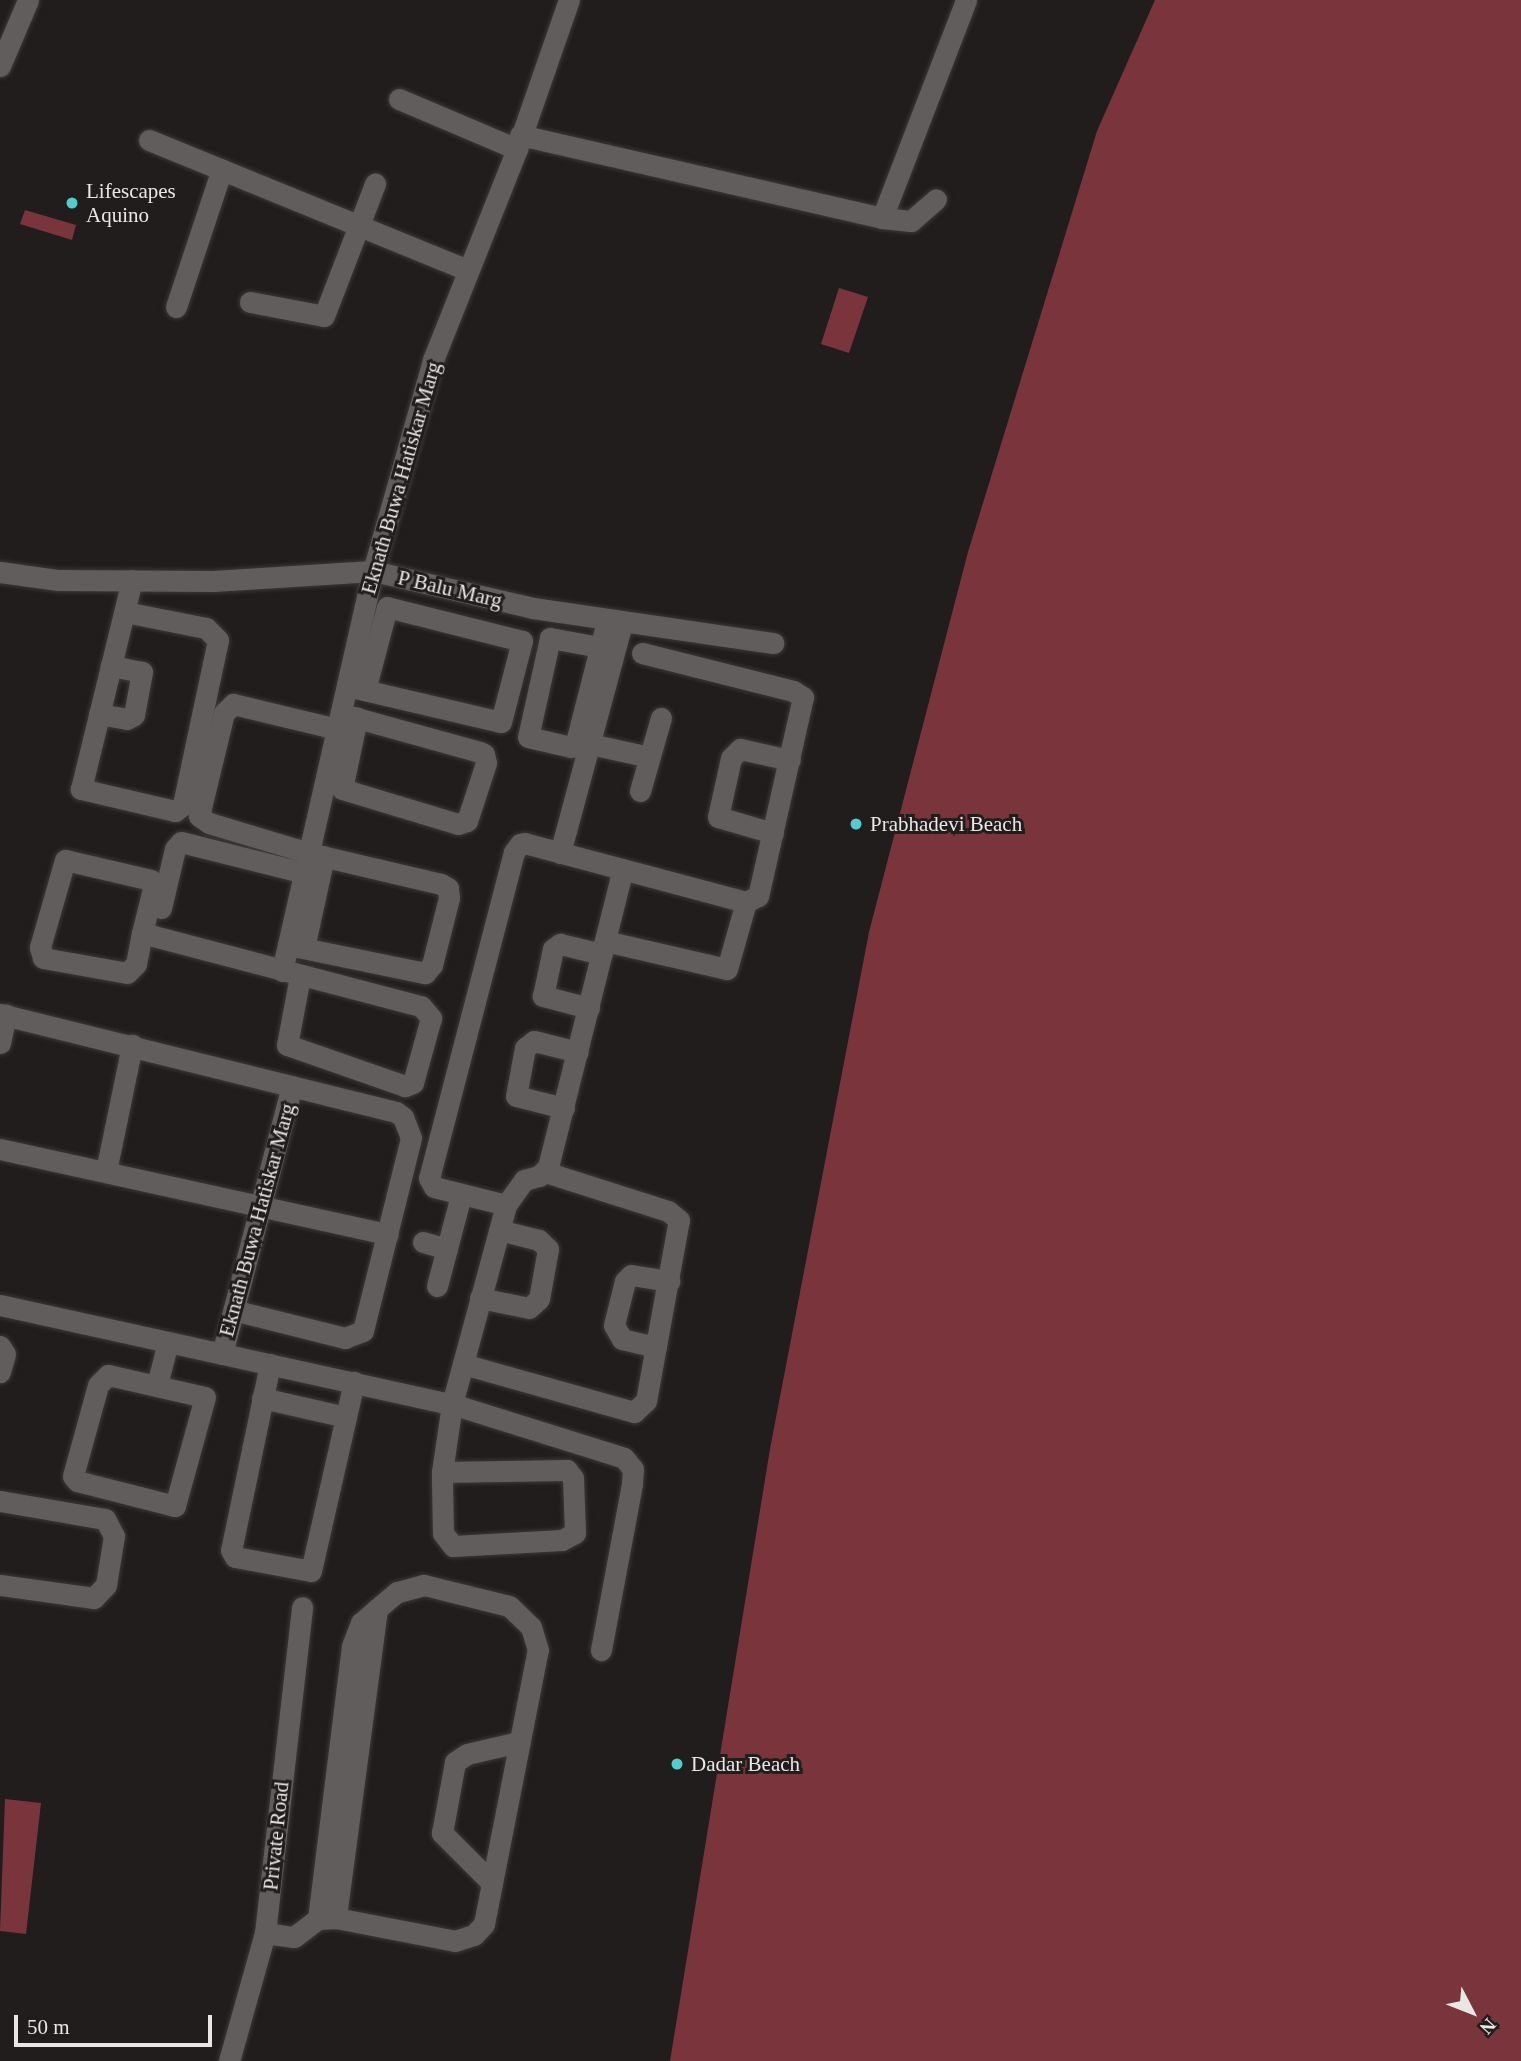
<!DOCTYPE html>
<style>
body{margin:0}
#map{position:relative;width:1521px;height:2061px;overflow:hidden;background:#211d1d;font-family:"Times New Roman",serif}
div>[style]{position:absolute}
.water>*{inset:0;background:#79353b}
.roads{filter:drop-shadow(0 0 2px #3b3838) drop-shadow(0 0 2px #3b3838)}
.street>*{height:21px;margin:-10.5px;padding:0 10.5px;transform-origin:10.5px;border-radius:10.5px;background:#615d5d}
.dots>*{width:19px;height:19px;translate:-50% -50%;box-sizing:border-box;border:4px solid #211d1d;border-radius:50%}
span{translate:-50% -50%;white-space:nowrap;text-align:center;line-height:1.15;-webkit-text-stroke:6px #211d1d;paint-order:stroke}
.poi-label{font-size:21px;color:#e9e6e6}
.left{translate:0 -50%;text-align:left}
.street-label{font-size:21px;color:#e9e6e6}
.north{position:absolute;left:1437px;top:1977px;width:70px;height:70px;-webkit-text-stroke:5px #211d1d;paint-order:stroke;rotate:132deg;font-size:19px;font-weight:700;line-height:28px;text-align:center;color:#e9e6e6}
.north::after{content:'';display:block;margin:auto;width:24px;height:32px;background:#e9e6e6;clip-path:polygon(50% 0,100% 100%,50% 72%,0 100%)}
.scale{position:absolute;left:14px;top:2015px;width:198px;height:32px;box-sizing:border-box;border:4px solid #e9e6e6;border-top:0;padding-left:9px;font-size:21px;line-height:24px;white-space:nowrap;color:#e9e6e6;-webkit-text-stroke:5px #211d1d;paint-order:stroke}
</style>
<div id="map">
<div class="water">
<i style="clip-path:polygon(1155px 0,1521px 0,1521px 2061px,670px 2061px,770px 1449px,869px 932px,968px 552px,1097px 131px)"></i>
<i style="clip-path:polygon(25px 210px,76px 225px,72px 240px,20px 224px)"></i>
<i style="clip-path:polygon(839px 288px,868px 297px,849px 353px,821px 344px)"></i>
<i style="clip-path:polygon(5px 1799px,41px 1803px,26px 1934px,0 1931px)"></i>
</div>
<div class="roads">
<div class="street">
<i style="left:0;top:66px;width:72px;rotate:-67deg"></i>
<i style="left:399px;top:99px;width:128px;rotate:23deg"></i>
<i style="left:520px;top:135px;width:371px;rotate:12.9deg"></i>
<i style="left:882px;top:218px;width:29px;rotate:6deg"></i>
<i style="left:911px;top:221px;width:33px;rotate:-41deg"></i>
<i style="left:149px;top:140px;width:344px;rotate:22.2deg"></i>
<i style="left:882px;top:218px;width:234px;rotate:-68.9deg"></i>
<i style="left:250px;top:302px;width:75px;rotate:10.7deg"></i>
<i style="left:324px;top:316px;width:142px;rotate:-68.9deg"></i>
<i style="left:176px;top:307px;width:145px;rotate:-71.6deg"></i>
<i style="left:0;top:572px;width:59px;rotate:7.9deg"></i>
<i style="left:58px;top:580px;width:155px;rotate:0.4deg"></i>
<i style="left:213px;top:581px;width:160px;rotate:-3.6deg"></i>
<i style="left:373px;top:571px;width:164px;rotate:13deg"></i>
<i style="left:533px;top:608px;width:243px;rotate:8.3deg"></i>
<i style="left:125px;top:612px;width:83px;rotate:11.2deg"></i>
<i style="left:206px;top:628px;width:17px;rotate:45deg"></i>
<i style="left:218px;top:640px;width:169px;rotate:102deg"></i>
<i style="left:183px;top:805px;width:10px;rotate:143deg"></i>
<i style="left:175px;top:811px;width:97px;rotate:-166.8deg"></i>
<i style="left:81px;top:789px;width:215px;rotate:-76.3deg"></i>
<i style="left:600px;top:647px;width:51px;rotate:-169.8deg"></i>
<i style="left:550px;top:638px;width:101px;rotate:102.5deg"></i>
<i style="left:528px;top:737px;width:44px;rotate:13.1deg"></i>
<i style="left:571px;top:747px;width:7px;rotate:-45deg"></i>
<i style="left:576px;top:742px;width:125px;rotate:-75.6deg"></i>
<i style="left:642px;top:653px;width:156px;rotate:14.1deg"></i>
<i style="left:793px;top:691px;width:12px;rotate:31deg"></i>
<i style="left:803px;top:697px;width:204px;rotate:102.7deg"></i>
<i style="left:758px;top:896px;width:13px;rotate:153deg"></i>
<i style="left:347px;top:686px;width:158px;rotate:13.2deg"></i>
<i style="left:501px;top:722px;width:84px;rotate:-75.5deg"></i>
<i style="left:522px;top:641px;width:139px;rotate:-165.9deg"></i>
<i style="left:387px;top:607px;width:86px;rotate:104.8deg"></i>
<i style="left:99px;top:714px;width:28px;rotate:10deg"></i>
<i style="left:127px;top:719px;width:8px;rotate:-30deg"></i>
<i style="left:134px;top:715px;width:44px;rotate:-79.5deg"></i>
<i style="left:142px;top:672px;width:32px;rotate:-169deg"></i>
<i style="left:341px;top:714px;width:16px;rotate:14deg"></i>
<i style="left:357px;top:718px;width:128px;rotate:15.5deg"></i>
<i style="left:480px;top:752px;width:4px;rotate:27deg"></i>
<i style="left:484px;top:754px;width:9px;rotate:77deg"></i>
<i style="left:486px;top:763px;width:61px;rotate:108.1deg"></i>
<i style="left:467px;top:821px;width:9px;rotate:162deg"></i>
<i style="left:458px;top:824px;width:121px;rotate:-163.2deg"></i>
<i style="left:342px;top:789px;width:73px;rotate:-78.1deg"></i>
<i style="left:590px;top:744px;width:61px;rotate:12.2deg"></i>
<i style="left:640px;top:791px;width:76px;rotate:-74deg"></i>
<i style="left:773px;top:833px;width:57px;rotate:-163.8deg"></i>
<i style="left:718px;top:817px;width:60px;rotate:-77.6deg"></i>
<i style="left:731px;top:758px;width:13px;rotate:-45deg"></i>
<i style="left:740px;top:749px;width:51px;rotate:12.4deg"></i>
<i style="left:560px;top:853px;width:238px;rotate:-74.9deg"></i>
<i style="left:161px;top:908px;width:61px;rotate:-76.7deg"></i>
<i style="left:175px;top:849px;width:9px;rotate:-49deg"></i>
<i style="left:181px;top:842px;width:127px;rotate:14.1deg"></i>
<i style="left:142px;top:933px;width:45px;rotate:-76deg"></i>
<i style="left:153px;top:889px;width:9px;rotate:-103deg"></i>
<i style="left:151px;top:880px;width:88px;rotate:-166.9deg"></i>
<i style="left:65px;top:860px;width:91px;rotate:106deg"></i>
<i style="left:40px;top:947px;width:11px;rotate:75deg"></i>
<i style="left:43px;top:958px;width:85px;rotate:10.1deg"></i>
<i style="left:127px;top:973px;width:13px;rotate:-45deg"></i>
<i style="left:136px;top:964px;width:32px;rotate:-79deg"></i>
<i style="left:142px;top:933px;width:288px;rotate:14.7deg"></i>
<i style="left:421px;top:1006px;width:16px;rotate:50deg"></i>
<i style="left:431px;top:1018px;width:67px;rotate:105.5deg"></i>
<i style="left:413px;top:1083px;width:9px;rotate:159deg"></i>
<i style="left:405px;top:1086px;width:125px;rotate:-160.8deg"></i>
<i style="left:287px;top:1045px;width:70px;rotate:-79.3deg"></i>
<i style="left:605px;top:941px;width:125px;rotate:12.9deg"></i>
<i style="left:727px;top:969px;width:70px;rotate:-74.2deg"></i>
<i style="left:746px;top:902px;width:229px;rotate:-165.1deg"></i>
<i style="left:525px;top:843px;width:5px;rotate:169deg"></i>
<i style="left:520px;top:844px;width:10px;rotate:127deg"></i>
<i style="left:514px;top:852px;width:337px;rotate:104.6deg"></i>
<i style="left:429px;top:1178px;width:10px;rotate:61deg"></i>
<i style="left:434px;top:1187px;width:74px;rotate:14deg"></i>
<i style="left:506px;top:1205px;width:31px;rotate:-54deg"></i>
<i style="left:524px;top:1180px;width:16px;rotate:-15deg"></i>
<i style="left:539px;top:1176px;width:13px;rotate:-45deg"></i>
<i style="left:548px;top:1167px;width:307px;rotate:-75.9deg"></i>
<i style="left:288px;top:945px;width:140px;rotate:11.6deg"></i>
<i style="left:425px;top:973px;width:11px;rotate:-49deg"></i>
<i style="left:432px;top:965px;width:69px;rotate:-75.8deg"></i>
<i style="left:449px;top:898px;width:10px;rotate:-96deg"></i>
<i style="left:448px;top:888px;width:8px;rotate:-150deg"></i>
<i style="left:441px;top:884px;width:136px;rotate:-166.8deg"></i>
<i style="left:309px;top:853px;width:104px;rotate:-163.3deg"></i>
<i style="left:209px;top:823px;width:12px;rotate:-145deg"></i>
<i style="left:199px;top:816px;width:106px;rotate:-76.4deg"></i>
<i style="left:224px;top:713px;width:13px;rotate:-45deg"></i>
<i style="left:233px;top:704px;width:107px;rotate:13.5deg"></i>
<i style="left:304px;top:948px;width:94px;rotate:-77.7deg"></i>
<i style="left:282px;top:971px;width:410px;rotate:-77.2deg"></i>
<i style="left:373px;top:571px;width:219px;rotate:-74.1deg"></i>
<i style="left:433px;top:360px;width:227px;rotate:-68.3deg"></i>
<i style="left:517px;top:149px;width:158px;rotate:-70.8deg"></i>
<i style="left:589px;top:1008px;width:48px;rotate:-165.4deg"></i>
<i style="left:543px;top:996px;width:48px;rotate:-78deg"></i>
<i style="left:553px;top:949px;width:9px;rotate:-36deg"></i>
<i style="left:560px;top:944px;width:43px;rotate:13.4deg"></i>
<i style="left:0;top:1014px;width:408px;rotate:13.9deg"></i>
<i style="left:396px;top:1112px;width:9px;rotate:36deg"></i>
<i style="left:403px;top:1117px;width:22px;rotate:69deg"></i>
<i style="left:411px;top:1138px;width:199px;rotate:104deg"></i>
<i style="left:363px;top:1331px;width:19px;rotate:159deg"></i>
<i style="left:345px;top:1338px;width:115px;rotate:-166deg"></i>
<i style="left:0;top:1043px;width:29px;rotate:-78deg"></i>
<i style="left:564px;top:1108px;width:49px;rotate:-166deg"></i>
<i style="left:516px;top:1096px;width:49px;rotate:-79.4deg"></i>
<i style="left:525px;top:1048px;width:11px;rotate:-38deg"></i>
<i style="left:534px;top:1041px;width:45px;rotate:14deg"></i>
<i style="left:0;top:1149px;width:397px;rotate:12.4deg"></i>
<i style="left:106px;top:1171px;width:129px;rotate:-78.3deg"></i>
<i style="left:423px;top:1242px;width:25px;rotate:16deg"></i>
<i style="left:437px;top:1286px;width:94px;rotate:-75.2deg"></i>
<i style="left:480px;top:1298px;width:50px;rotate:11.5deg"></i>
<i style="left:529px;top:1308px;width:13px;rotate:-42deg"></i>
<i style="left:539px;top:1299px;width:51px;rotate:-79.8deg"></i>
<i style="left:548px;top:1249px;width:13px;rotate:-135deg"></i>
<i style="left:539px;top:1240px;width:41px;rotate:-166deg"></i>
<i style="left:0;top:1305px;width:463px;rotate:12.4deg"></i>
<i style="left:452px;top:1404px;width:180px;rotate:17.4deg"></i>
<i style="left:624px;top:1458px;width:14px;rotate:51deg"></i>
<i style="left:633px;top:1469px;width:15px;rotate:94deg"></i>
<i style="left:632px;top:1484px;width:169px;rotate:100.6deg"></i>
<i style="left:0;top:1346px;width:9px;rotate:58deg"></i>
<i style="left:5px;top:1354px;width:19px;rotate:106deg"></i>
<i style="left:656px;top:1347px;width:35px;rotate:-167deg"></i>
<i style="left:622px;top:1339px;width:16px;rotate:-120deg"></i>
<i style="left:614px;top:1325px;width:45px;rotate:-76deg"></i>
<i style="left:625px;top:1281px;width:8px;rotate:-45deg"></i>
<i style="left:631px;top:1275px;width:39px;rotate:9deg"></i>
<i style="left:222px;top:1354px;width:277px;rotate:-75.4deg"></i>
<i style="left:270px;top:1364px;width:190px;rotate:101.8deg"></i>
<i style="left:231px;top:1550px;width:8px;rotate:60deg"></i>
<i style="left:235px;top:1557px;width:77px;rotate:10.4deg"></i>
<i style="left:311px;top:1571px;width:194px;rotate:-77.2deg"></i>
<i style="left:463px;top:1364px;width:178px;rotate:15.7deg"></i>
<i style="left:634px;top:1412px;width:16px;rotate:-43deg"></i>
<i style="left:646px;top:1401px;width:184px;rotate:-79.7deg"></i>
<i style="left:679px;top:1220px;width:14px;rotate:-141deg"></i>
<i style="left:668px;top:1211px;width:129px;rotate:-162.4deg"></i>
<i style="left:108px;top:1375px;width:99px;rotate:12.8deg"></i>
<i style="left:205px;top:1397px;width:113px;rotate:105.4deg"></i>
<i style="left:175px;top:1506px;width:101px;rotate:-165.7deg"></i>
<i style="left:77px;top:1481px;width:6px;rotate:-129deg"></i>
<i style="left:73px;top:1476px;width:94px;rotate:-74.6deg"></i>
<i style="left:98px;top:1385px;width:14px;rotate:-45deg"></i>
<i style="left:157px;top:1385px;width:44px;rotate:-75.7deg"></i>
<i style="left:262px;top:1398px;width:86px;rotate:12.7deg"></i>
<i style="left:442px;top:1472px;width:125px;rotate:-0.9deg"></i>
<i style="left:567px;top:1470px;width:10px;rotate:53deg"></i>
<i style="left:573px;top:1478px;width:55px;rotate:87.9deg"></i>
<i style="left:575px;top:1533px;width:15px;rotate:152deg"></i>
<i style="left:562px;top:1540px;width:109px;rotate:176.8deg"></i>
<i style="left:453px;top:1546px;width:16px;rotate:-128deg"></i>
<i style="left:443px;top:1533px;width:52px;rotate:-91.1deg"></i>
<i style="left:442px;top:1481px;width:9px;rotate:-90deg"></i>
<i style="left:442px;top:1472px;width:69px;rotate:-81.6deg"></i>
<i style="left:452px;top:1404px;width:206px;rotate:-74.8deg"></i>
<i style="left:0;top:1501px;width:107px;rotate:9.7deg"></i>
<i style="left:105px;top:1519px;width:19px;rotate:62deg"></i>
<i style="left:114px;top:1536px;width:50px;rotate:99.3deg"></i>
<i style="left:106px;top:1585px;width:18px;rotate:133deg"></i>
<i style="left:94px;top:1598px;width:95px;rotate:-172.1deg"></i>
<i style="left:492px;top:1883px;width:71px;rotate:-135deg"></i>
<i style="left:442px;top:1833px;width:72px;rotate:-79.6deg"></i>
<i style="left:455px;top:1762px;width:14px;rotate:-34deg"></i>
<i style="left:467px;top:1754px;width:53px;rotate:-13deg"></i>
<i style="left:318px;top:1919px;width:275px;rotate:-82.9deg"></i>
<i style="left:352px;top:1646px;width:25px;rotate:-69deg"></i>
<i style="left:361px;top:1623px;width:21px;rotate:-41deg"></i>
<i style="left:265px;top:1933px;width:29px;rotate:8deg"></i>
<i style="left:294px;top:1937px;width:30px;rotate:-37deg"></i>
<i style="left:318px;top:1919px;width:18px;rotate:-3deg"></i>
<i style="left:336px;top:1918px;width:121px;rotate:10.9deg"></i>
<i style="left:455px;top:1941px;width:20px;rotate:-18deg"></i>
<i style="left:474px;top:1935px;width:15px;rotate:-48deg"></i>
<i style="left:484px;top:1924px;width:279px;rotate:-78.9deg"></i>
<i style="left:538px;top:1650px;width:24px;rotate:-107deg"></i>
<i style="left:531px;top:1627px;width:30px;rotate:-136deg"></i>
<i style="left:509px;top:1606px;width:88px;rotate:-166.1deg"></i>
<i style="left:424px;top:1585px;width:28px;rotate:165deg"></i>
<i style="left:397px;top:1592px;width:26px;rotate:140deg"></i>
<i style="left:377px;top:1609px;width:312px;rotate:97.6deg"></i>
<i style="left:229px;top:2061px;width:133px;rotate:-74.3deg"></i>
<i style="left:265px;top:1933px;width:328px;rotate:-83.5deg"></i>
</div>
</div>
<div class="dots">
<i style="left:72px;top:203px;background:#52cdcf"></i>
<i style="left:856px;top:824px;background:#52cdcf"></i>
<i style="left:677px;top:1764px;background:#52cdcf"></i>
</div>
<div class="poi-label">
<span class="left" style="left:86px;top:203px">Lifescapes<br>Aquino</span>
<span class="left" style="left:870px;top:824px">Prabhadevi Beach</span>
<span class="left" style="left:691px;top:1764px">Dadar Beach</span>
</div>
<div class="street-label">
<span style="left:401px;top:478px;rotate:-74deg">Eknath Buwa Hatiskar Marg</span>
<span style="left:450px;top:589px;rotate:13deg">P Balu Marg</span>
<span style="left:257px;top:1220px;rotate:-75deg">Eknath Buwa Hatiskar Marg</span>
<span style="left:276px;top:1836px;rotate:-84deg">Private Road</span>
</div>
<div class="north">N</div>
<div class="scale">50 m</div>
</div>
